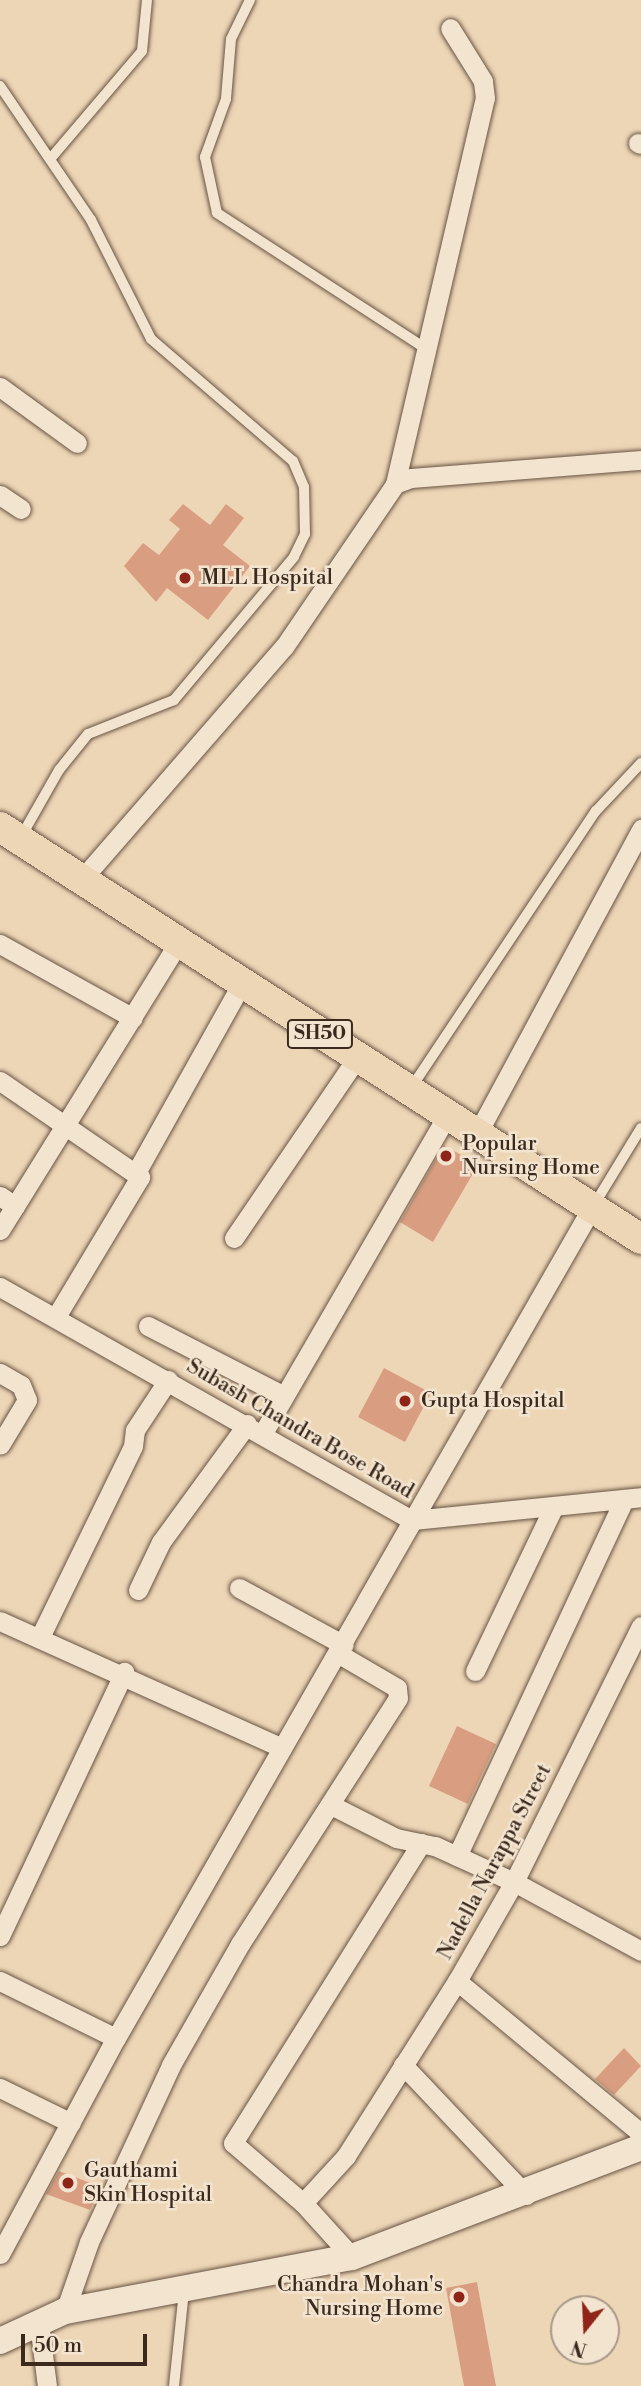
<!DOCTYPE html>
<style>
body{margin:0}
#map{position:relative;width:641px;height:2386px;overflow:hidden;background:#edd6b6;font-family:"Libre Bodoni",serif}
div>[style]{position:absolute}
.building>*{inset:0;background:#d99e82}
.roads{filter:drop-shadow(0 0 2px #685444) drop-shadow(0 0 2px #685444)}
.lane>*{height:10px;margin:-5px;padding:0 5px;transform-origin:5px;border-radius:5px;background:#f3e4d0}
.street>*{height:19px;margin:-9.5px;padding:0 9.5px;transform-origin:9.5px;border-radius:9.5px;background:#f3e4d0}
.secondary>*{height:26px;margin:-13px;padding:0 13px;transform-origin:13px;border-radius:13px;background:#f3e4d0}
.primary>*{height:30px;margin:-15px;padding:0 15px;transform-origin:15px;border-radius:15px;background:#edd6b6}
.dots>*{width:19px;height:19px;translate:-50% -50%;box-sizing:border-box;border:4px solid #f3e4d0;border-radius:50%}
span{translate:-50% -50%;white-space:nowrap;text-align:center;line-height:1.15;-webkit-text-stroke:5px #f3e4d0;paint-order:stroke}
.shield-label span{padding:2px 5px;background:#f3e4d0;border:2px solid;border-radius:5px;-webkit-text-stroke-width:0}
.shield-label{font-size:19px;color:#3b291e;font-weight:700}
.poi-label{font-size:21px;color:#3b291e}
.left{translate:0 -50%;text-align:left}
.right{translate:-100% -50%;text-align:right}
.street-label{font-size:21px;color:#3b291e}
.north{position:absolute;left:550px;top:2295px;width:70px;height:70px;box-sizing:border-box;background:#f3e4d0;border:2px solid #a99989;border-radius:50%;rotate:198deg;font-size:19px;font-weight:700;line-height:28px;text-align:center;color:#3b291e}
.north::after{content:'';display:block;margin:auto;width:24px;height:32px;background:#8f2418;clip-path:polygon(50% 0,100% 100%,50% 72%,0 100%)}
.scale{position:absolute;left:21px;top:2334px;width:126px;height:32px;box-sizing:border-box;border:4px solid #3b291e;border-top:0;padding-left:9px;font-size:21px;line-height:24px;white-space:nowrap;color:#3b291e;-webkit-text-stroke:5px #f3e4d0;paint-order:stroke}
</style>
<div id="map">
<div class="building">
<i style="clip-path:polygon(183px 504px,210px 525px,226px 504px,244px 518px,223px 545px,250px 566px,208px 620px,167px 588px,156px 602px,124px 566px,143px 543px,159px 555px,180px 529px,169px 520px)"></i>
<i style="clip-path:polygon(444px 1145px,478px 1165px,433px 1242px,400px 1222px)"></i>
<i style="clip-path:polygon(384px 1368px,431px 1393px,405px 1442px,358px 1417px)"></i>
<i style="clip-path:polygon(457px 1726px,496px 1744px,468px 1804px,429px 1786px)"></i>
<i style="clip-path:polygon(624px 2048px,641px 2066px,614px 2095px,595px 2079px)"></i>
<i style="clip-path:polygon(59px 2171px,101px 2187px,90px 2210px,46px 2194px)"></i>
<i style="clip-path:polygon(477px 2282px,496px 2386px,464px 2386px,446px 2288px)"></i>
</div>
<div class="roads">
<div class="lane">
<i style="left:250px;top:0;width:43px;rotate:116deg"></i>
<i style="left:231px;top:39px;width:60px;rotate:94.8deg"></i>
<i style="left:226px;top:99px;width:62px;rotate:109.9deg"></i>
<i style="left:205px;top:157px;width:57px;rotate:77.9deg"></i>
<i style="left:217px;top:213px;width:252px;rotate:33deg"></i>
<i style="left:0;top:86px;width:162px;rotate:55.8deg"></i>
<i style="left:91px;top:220px;width:133px;rotate:63.2deg"></i>
<i style="left:151px;top:339px;width:187px;rotate:40.7deg"></i>
<i style="left:293px;top:461px;width:28px;rotate:67deg"></i>
<i style="left:304px;top:487px;width:47px;rotate:88.8deg"></i>
<i style="left:305px;top:534px;width:25px;rotate:116deg"></i>
<i style="left:294px;top:557px;width:187px;rotate:130deg"></i>
<i style="left:174px;top:700px;width:92px;rotate:158.4deg"></i>
<i style="left:88px;top:734px;width:46px;rotate:128.9deg"></i>
<i style="left:59px;top:770px;width:77px;rotate:119.6deg"></i>
<i style="left:51px;top:158px;width:140px;rotate:-49.6deg"></i>
<i style="left:142px;top:51px;width:51px;rotate:-84.4deg"></i>
<i style="left:411px;top:1088px;width:333px;rotate:-56.3deg"></i>
<i style="left:596px;top:811px;width:66px;rotate:-46.8deg"></i>
<i style="left:594px;top:1205px;width:90px;rotate:-58.6deg"></i>
<i style="left:174px;top:2386px;width:96px;rotate:-84deg"></i>
</div>
<div class="street">
<i style="left:638px;top:143px;width:3px;rotate:18deg"></i>
<i style="left:0;top:387px;width:95px;rotate:36deg"></i>
<i style="left:395px;top:484px;width:396px;rotate:-76.9deg"></i>
<i style="left:485px;top:98px;width:17px;rotate:-97deg"></i>
<i style="left:483px;top:81px;width:62px;rotate:-121.9deg"></i>
<i style="left:0;top:495px;width:25px;rotate:34deg"></i>
<i style="left:82px;top:879px;width:308px;rotate:-49deg"></i>
<i style="left:284px;top:647px;width:197px;rotate:-55.7deg"></i>
<i style="left:395px;top:484px;width:17px;rotate:-21deg"></i>
<i style="left:411px;top:478px;width:231px;rotate:-4.5deg"></i>
<i style="left:0;top:944px;width:152px;rotate:29.1deg"></i>
<i style="left:0;top:1081px;width:170px;rotate:34.4deg"></i>
<i style="left:140px;top:1177px;width:163px;rotate:121deg"></i>
<i style="left:476px;top:1136px;width:349px;rotate:-61.7deg"></i>
<i style="left:138px;top:1169px;width:213px;rotate:-60.8deg"></i>
<i style="left:0;top:1196px;width:18px;rotate:34deg"></i>
<i style="left:15px;top:1206px;width:311px;rotate:-58.2deg"></i>
<i style="left:0;top:1230px;width:28px;rotate:-58deg"></i>
<i style="left:234px;top:1238px;width:218px;rotate:-55.7deg"></i>
<i style="left:0;top:1287px;width:473px;rotate:29.5deg"></i>
<i style="left:412px;top:1520px;width:230px;rotate:-5.7deg"></i>
<i style="left:148px;top:1326px;width:153px;rotate:27.2deg"></i>
<i style="left:0;top:1373px;width:24px;rotate:30deg"></i>
<i style="left:21px;top:1385px;width:16px;rotate:68deg"></i>
<i style="left:27px;top:1400px;width:52px;rotate:121deg"></i>
<i style="left:263px;top:1433px;width:367px;rotate:-59.9deg"></i>
<i style="left:239px;top:1588px;width:119px;rotate:28.5deg"></i>
<i style="left:138px;top:1590px;width:53px;rotate:-64.4deg"></i>
<i style="left:161px;top:1542px;width:146px;rotate:-53.9deg"></i>
<i style="left:0;top:1621px;width:309px;rotate:24.2deg"></i>
<i style="left:641px;top:1626px;width:286px;rotate:116.4deg"></i>
<i style="left:514px;top:1882px;width:114px;rotate:119.9deg"></i>
<i style="left:457px;top:1981px;width:239px;rotate:39.6deg"></i>
<i style="left:40px;top:1637px;width:212px;rotate:-64deg"></i>
<i style="left:133px;top:1446px;width:16px;rotate:-83deg"></i>
<i style="left:135px;top:1430px;width:60px;rotate:-56.6deg"></i>
<i style="left:475px;top:1671px;width:178px;rotate:-64.4deg"></i>
<i style="left:333px;top:1806px;width:71px;rotate:26.9deg"></i>
<i style="left:396px;top:1838px;width:40px;rotate:12deg"></i>
<i style="left:435px;top:1846px;width:87px;rotate:24.5deg"></i>
<i style="left:514px;top:1882px;width:145px;rotate:28.5deg"></i>
<i style="left:457px;top:1856px;width:394px;rotate:-64.9deg"></i>
<i style="left:0;top:1936px;width:292px;rotate:-64.8deg"></i>
<i style="left:0;top:1981px;width:129px;rotate:26.2deg"></i>
<i style="left:403px;top:2065px;width:179px;rotate:46.6deg"></i>
<i style="left:0;top:2088px;width:79px;rotate:26.2deg"></i>
<i style="left:303px;top:2203px;width:92px;rotate:-139.4deg"></i>
<i style="left:233px;top:2143px;width:354px;rotate:-57.9deg"></i>
<i style="left:0;top:2254px;width:245px;rotate:-61.8deg"></i>
<i style="left:116px;top:2038px;width:955px;rotate:-60.19deg"></i>
<i style="left:352px;top:2257px;width:73px;rotate:-132.2deg"></i>
<i style="left:303px;top:2203px;width:64px;rotate:-47.5deg"></i>
<i style="left:346px;top:2156px;width:207px;rotate:-57.6deg"></i>
<i style="left:65px;top:2311px;width:73px;rotate:-70.8deg"></i>
<i style="left:89px;top:2242px;width:195px;rotate:-65.1deg"></i>
<i style="left:171px;top:2065px;width:139px;rotate:-60.3deg"></i>
<i style="left:240px;top:1944px;width:292px;rotate:-57.3deg"></i>
<i style="left:398px;top:1698px;width:10px;rotate:-96deg"></i>
<i style="left:397px;top:1688px;width:67px;rotate:-149.6deg"></i>
<i style="left:39px;top:2323px;width:64px;rotate:82.8deg"></i>
</div>
<div class="secondary">
<i style="left:0;top:2341px;width:72px;rotate:-24.8deg"></i>
<i style="left:65px;top:2311px;width:292px;rotate:-10.7deg"></i>
<i style="left:352px;top:2257px;width:309px;rotate:-20.8deg"></i>
</div>
<div class="primary">
<i style="left:0;top:827px;width:762px;rotate:32.73deg"></i>
</div>
</div>
<div class="dots">
<i style="left:185px;top:578px;background:#8f2418"></i>
<i style="left:446px;top:1156px;background:#8f2418"></i>
<i style="left:405px;top:1401px;background:#8f2418"></i>
<i style="left:68px;top:2183px;background:#8f2418"></i>
<i style="left:459px;top:2297px;background:#8f2418"></i>
</div>
<div class="shield-label">
<span style="left:320px;top:1034px">SH50</span>
</div>
<div class="poi-label">
<span class="left" style="left:201px;top:578px">MLL Hospital</span>
<span class="left" style="left:462px;top:1156px">Popular<br>Nursing Home</span>
<span class="left" style="left:421px;top:1401px">Gupta Hospital</span>
<span class="left" style="left:84px;top:2183px">Gauthami<br>Skin Hospital</span>
<span class="right" style="left:443px;top:2297px">Chandra Mohan's<br>Nursing Home</span>
</div>
<div class="street-label">
<span style="left:300px;top:1429px;rotate:30deg">Subash Chandra Bose Road</span>
<span style="left:495px;top:1862px;rotate:-62deg">Nadella Narappa Street</span>
</div>
<div class="north">N</div>
<div class="scale">50 m</div>
</div>
